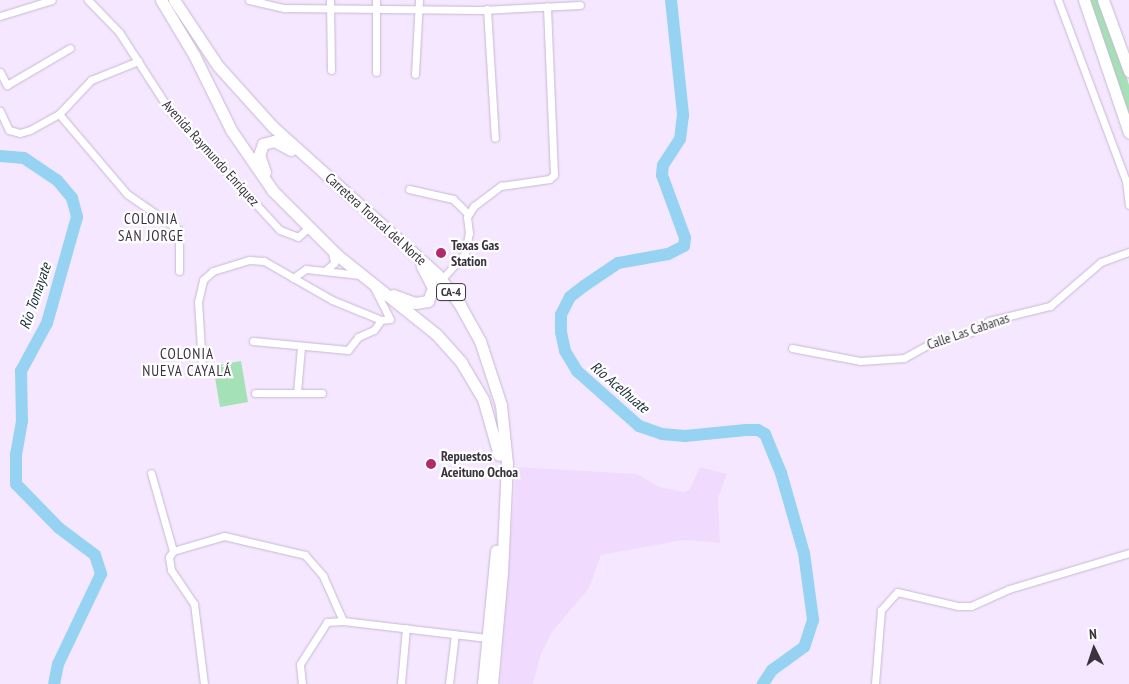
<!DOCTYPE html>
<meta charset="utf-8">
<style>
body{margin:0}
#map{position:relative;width:1129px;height:684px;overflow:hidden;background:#f5e7ff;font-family:"PT Sans Narrow",sans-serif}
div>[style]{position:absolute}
.built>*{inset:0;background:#f0dbff}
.green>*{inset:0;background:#a5e1b6}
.river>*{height:12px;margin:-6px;padding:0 6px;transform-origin:6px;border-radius:6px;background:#96d3f2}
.roads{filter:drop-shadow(0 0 1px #c8b7d3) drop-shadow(0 0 1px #c8b7d3)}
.minor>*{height:7px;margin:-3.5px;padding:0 3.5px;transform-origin:3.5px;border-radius:3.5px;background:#fff}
.primary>*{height:11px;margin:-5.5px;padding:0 5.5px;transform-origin:5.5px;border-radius:5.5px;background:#fff}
.trunk>*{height:11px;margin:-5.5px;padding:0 5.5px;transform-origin:5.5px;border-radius:5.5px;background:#fff}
.dots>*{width:14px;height:14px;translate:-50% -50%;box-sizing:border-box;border:2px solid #fff;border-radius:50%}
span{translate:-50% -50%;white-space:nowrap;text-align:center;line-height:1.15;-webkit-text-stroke:4.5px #fff;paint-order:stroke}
.shield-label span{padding:1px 4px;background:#fff;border:1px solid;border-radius:4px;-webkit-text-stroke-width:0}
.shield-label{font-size:12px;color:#3a333e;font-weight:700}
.street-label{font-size:14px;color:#3a333e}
.poi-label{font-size:14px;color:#3a333e;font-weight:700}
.left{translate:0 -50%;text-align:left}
.neighbourhood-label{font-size:15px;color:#3a333e;letter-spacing:1px}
.water-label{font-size:15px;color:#192d37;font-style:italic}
.north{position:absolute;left:1069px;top:624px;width:50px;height:50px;-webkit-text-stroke:4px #fff;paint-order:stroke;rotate:356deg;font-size:14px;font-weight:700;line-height:20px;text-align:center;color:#3a333e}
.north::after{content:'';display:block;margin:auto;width:18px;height:22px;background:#3a333e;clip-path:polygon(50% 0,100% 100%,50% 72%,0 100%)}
</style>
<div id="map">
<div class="built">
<i style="clip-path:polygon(516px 467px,637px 474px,659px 487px,684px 492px,690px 489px,700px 467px,727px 474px,718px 498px,720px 543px,683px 540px,601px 555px,589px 588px,552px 632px,541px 654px,533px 684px,500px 684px)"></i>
</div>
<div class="green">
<i style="clip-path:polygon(1089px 0,1099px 0,1119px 55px,1129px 85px,1129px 118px)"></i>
<i style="clip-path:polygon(241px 361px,248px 402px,220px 407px,213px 366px)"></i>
</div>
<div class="river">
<i style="left:671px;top:0;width:116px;rotate:84deg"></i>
<i style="left:683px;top:115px;width:24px;rotate:97deg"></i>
<i style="left:680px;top:139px;width:31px;rotate:123deg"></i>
<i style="left:663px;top:165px;width:10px;rotate:96deg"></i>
<i style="left:662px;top:175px;width:67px;rotate:69.9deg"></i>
<i style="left:685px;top:238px;width:8px;rotate:97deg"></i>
<i style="left:684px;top:246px;width:18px;rotate:153deg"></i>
<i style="left:668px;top:254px;width:51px;rotate:169.8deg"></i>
<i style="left:618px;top:263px;width:41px;rotate:145.9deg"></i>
<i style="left:584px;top:286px;width:18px;rotate:142deg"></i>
<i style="left:570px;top:297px;width:20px;rotate:117deg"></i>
<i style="left:561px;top:315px;width:17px;rotate:90deg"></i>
<i style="left:561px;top:332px;width:19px;rotate:78deg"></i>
<i style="left:565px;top:351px;width:23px;rotate:59deg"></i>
<i style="left:577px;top:371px;width:83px;rotate:41.6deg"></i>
<i style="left:639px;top:426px;width:24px;rotate:19deg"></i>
<i style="left:662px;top:434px;width:23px;rotate:5deg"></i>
<i style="left:685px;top:436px;width:61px;rotate:-5.6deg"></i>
<i style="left:746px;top:430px;width:12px"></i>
<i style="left:758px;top:430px;width:8px;rotate:30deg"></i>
<i style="left:765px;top:434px;width:42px;rotate:67.7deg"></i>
<i style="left:781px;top:473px;width:83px;rotate:74deg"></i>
<i style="left:804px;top:553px;width:68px;rotate:82.3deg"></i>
<i style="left:813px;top:620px;width:28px;rotate:108deg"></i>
<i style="left:804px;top:647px;width:39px;rotate:144deg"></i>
<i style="left:772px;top:670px;width:17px;rotate:123deg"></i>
<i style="left:0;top:156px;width:24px;rotate:5deg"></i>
<i style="left:24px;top:158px;width:40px;rotate:34deg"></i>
<i style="left:57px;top:180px;width:23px;rotate:50deg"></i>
<i style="left:72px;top:198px;width:20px;rotate:75deg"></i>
<i style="left:77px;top:217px;width:110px;rotate:105.8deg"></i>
<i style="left:47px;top:323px;width:55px;rotate:118.4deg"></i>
<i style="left:21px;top:371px;width:50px;rotate:88.9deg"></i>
<i style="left:22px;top:421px;width:34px;rotate:100deg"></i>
<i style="left:16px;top:454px;width:30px;rotate:90deg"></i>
<i style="left:16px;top:484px;width:62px;rotate:45.7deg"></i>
<i style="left:59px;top:528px;width:45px;rotate:36.9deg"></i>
<i style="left:95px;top:555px;width:20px;rotate:72deg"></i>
<i style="left:101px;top:574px;width:100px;rotate:115.5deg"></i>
<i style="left:58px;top:664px;width:20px;rotate:101deg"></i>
</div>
<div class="roads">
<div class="minor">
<i style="left:88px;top:0;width:45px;rotate:45.9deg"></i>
<i style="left:119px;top:32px;width:94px;rotate:57.2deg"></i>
<i style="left:170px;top:111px;width:162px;rotate:47.3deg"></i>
<i style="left:280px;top:230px;width:19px;rotate:21deg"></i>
<i style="left:298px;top:237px;width:13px;rotate:-42deg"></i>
<i style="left:249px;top:0;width:37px;rotate:13deg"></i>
<i style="left:285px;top:8px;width:197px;rotate:0.6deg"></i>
<i style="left:482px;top:10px;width:98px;rotate:-2.9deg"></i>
<i style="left:330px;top:0;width:70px;rotate:89.2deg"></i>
<i style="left:376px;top:0;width:72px;rotate:90deg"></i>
<i style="left:1058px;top:0;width:193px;rotate:69.4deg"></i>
<i style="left:1126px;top:181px;width:24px;rotate:83deg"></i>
<i style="left:487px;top:9px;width:129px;rotate:86.5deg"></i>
<i style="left:0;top:16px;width:54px;rotate:-17.1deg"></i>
<i style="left:0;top:72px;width:15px;rotate:62deg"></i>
<i style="left:7px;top:85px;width:73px;rotate:-30.4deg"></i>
<i style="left:415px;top:74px;width:74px;rotate:-86.9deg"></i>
<i style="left:0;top:111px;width:21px;rotate:65deg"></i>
<i style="left:9px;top:130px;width:11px;rotate:15deg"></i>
<i style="left:20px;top:133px;width:10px;rotate:-17deg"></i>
<i style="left:30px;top:130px;width:33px;rotate:-29deg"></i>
<i style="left:59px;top:114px;width:47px;rotate:-46.7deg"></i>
<i style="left:91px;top:80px;width:51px;rotate:-22deg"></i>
<i style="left:59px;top:114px;width:105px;rotate:49.6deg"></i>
<i style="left:127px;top:194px;width:63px;rotate:34.7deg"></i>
<i style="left:179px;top:230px;width:41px;rotate:90deg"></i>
<i style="left:409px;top:189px;width:45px;rotate:12.8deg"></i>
<i style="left:453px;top:199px;width:21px;rotate:45deg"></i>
<i style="left:326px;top:270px;width:11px;rotate:-41deg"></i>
<i style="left:334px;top:263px;width:12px;rotate:-99deg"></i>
<i style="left:293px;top:278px;width:16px;rotate:-35deg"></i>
<i style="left:306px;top:269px;width:54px;rotate:6.3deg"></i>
<i style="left:441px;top:280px;width:36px;rotate:-48deg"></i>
<i style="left:465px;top:253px;width:20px;rotate:-79deg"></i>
<i style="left:469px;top:233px;width:16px;rotate:-97deg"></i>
<i style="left:467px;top:217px;width:13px;rotate:-58deg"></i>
<i style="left:474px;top:206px;width:34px;rotate:-37deg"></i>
<i style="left:501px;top:186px;width:49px;rotate:-8.3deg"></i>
<i style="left:549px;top:179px;width:6px;rotate:-39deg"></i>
<i style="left:554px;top:175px;width:169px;rotate:-92.4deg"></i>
<i style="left:253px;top:341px;width:95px;rotate:5.4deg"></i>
<i style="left:348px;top:350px;width:16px;rotate:-52deg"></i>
<i style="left:358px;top:337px;width:17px;rotate:-24deg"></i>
<i style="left:374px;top:330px;width:12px;rotate:-55deg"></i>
<i style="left:792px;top:348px;width:69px;rotate:10.8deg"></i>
<i style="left:860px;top:361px;width:44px;rotate:-3.9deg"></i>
<i style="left:904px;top:358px;width:31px;rotate:-29deg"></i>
<i style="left:931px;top:343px;width:41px;rotate:-15.4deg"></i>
<i style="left:971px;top:332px;width:21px;rotate:-31deg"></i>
<i style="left:989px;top:321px;width:63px;rotate:-13.8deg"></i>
<i style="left:1050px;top:306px;width:67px;rotate:-40.8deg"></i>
<i style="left:1101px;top:262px;width:30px;rotate:-20deg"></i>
<i style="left:202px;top:365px;width:63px;rotate:-93.6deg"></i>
<i style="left:198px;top:302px;width:23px;rotate:-77deg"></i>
<i style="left:203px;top:280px;width:13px;rotate:-42deg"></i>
<i style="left:213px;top:271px;width:38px;rotate:-17deg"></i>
<i style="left:249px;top:260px;width:15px;rotate:4deg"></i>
<i style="left:264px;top:261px;width:78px;rotate:29.8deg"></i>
<i style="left:332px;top:300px;width:53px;rotate:22.2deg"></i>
<i style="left:381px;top:320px;width:9px;rotate:-6deg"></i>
<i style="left:390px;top:319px;width:37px;rotate:-117deg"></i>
<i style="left:255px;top:393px;width:67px"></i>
<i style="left:297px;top:393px;width:46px;rotate:-85deg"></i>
<i style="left:151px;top:473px;width:81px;rotate:74.2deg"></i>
<i style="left:204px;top:684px;width:81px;rotate:-97.1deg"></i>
<i style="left:194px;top:604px;width:41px;rotate:-124.1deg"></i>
<i style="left:171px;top:570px;width:13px;rotate:-99deg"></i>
<i style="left:169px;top:557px;width:7px;rotate:-56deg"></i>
<i style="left:173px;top:551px;width:53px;rotate:-16.4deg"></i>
<i style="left:224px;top:536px;width:83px;rotate:13.2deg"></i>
<i style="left:305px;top:555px;width:28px;rotate:49deg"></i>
<i style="left:323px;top:576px;width:49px;rotate:66deg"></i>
<i style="left:302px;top:684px;width:20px;rotate:-96deg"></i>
<i style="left:300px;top:664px;width:50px;rotate:-57.3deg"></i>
<i style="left:327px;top:622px;width:16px;rotate:-4deg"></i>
<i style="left:343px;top:621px;width:145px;rotate:6.7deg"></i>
<i style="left:401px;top:684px;width:56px;rotate:-84.9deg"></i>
<i style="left:449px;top:684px;width:50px;rotate:-83.2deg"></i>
<i style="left:875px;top:684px;width:74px;rotate:-85.4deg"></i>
<i style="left:881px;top:610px;width:24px;rotate:-48deg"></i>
<i style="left:897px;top:592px;width:63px;rotate:12.9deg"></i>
<i style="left:958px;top:606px;width:13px"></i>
<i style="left:971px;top:606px;width:42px;rotate:-24.1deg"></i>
<i style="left:1009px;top:589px;width:125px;rotate:-16.7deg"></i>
</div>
<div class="primary">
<i style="left:161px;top:0;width:64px;rotate:59deg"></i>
<i style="left:194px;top:55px;width:84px;rotate:63.7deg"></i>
<i style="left:231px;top:130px;width:74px;rotate:55.5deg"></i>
<i style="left:273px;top:191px;width:91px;rotate:45deg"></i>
<i style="left:337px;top:255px;width:127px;rotate:38.6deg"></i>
<i style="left:436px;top:334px;width:38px;rotate:48deg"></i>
<i style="left:461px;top:362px;width:43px;rotate:59.3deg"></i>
<i style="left:483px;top:399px;width:58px;rotate:74.1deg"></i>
<i style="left:174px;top:0;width:79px;rotate:56.3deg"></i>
<i style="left:218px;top:66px;width:81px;rotate:48deg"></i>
<i style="left:272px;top:126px;width:222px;rotate:41.9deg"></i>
<i style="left:437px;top:274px;width:39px;rotate:53deg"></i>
<i style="left:460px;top:305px;width:41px;rotate:60.9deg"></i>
<i style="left:480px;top:341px;width:67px;rotate:71.8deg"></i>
<i style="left:501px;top:405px;width:58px;rotate:84.1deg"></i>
<i style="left:507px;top:463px;width:110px;rotate:92.6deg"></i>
<i style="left:502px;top:573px;width:111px;rotate:95.1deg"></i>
<i style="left:265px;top:172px;width:18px;rotate:-109deg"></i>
<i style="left:259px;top:155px;width:12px;rotate:-70deg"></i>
<i style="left:263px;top:144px;width:11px;rotate:-15deg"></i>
<i style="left:274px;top:141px;width:19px;rotate:28deg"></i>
<i style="left:393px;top:295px;width:23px;rotate:20deg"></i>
<i style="left:415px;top:303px;width:13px;rotate:-9deg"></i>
<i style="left:428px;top:301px;width:14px;rotate:-69deg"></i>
<i style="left:433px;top:288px;width:25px;rotate:-117deg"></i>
<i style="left:483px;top:684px;width:134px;rotate:-84.4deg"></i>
</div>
<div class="trunk">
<i style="left:1084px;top:0;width:140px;rotate:71.3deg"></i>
<i style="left:1103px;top:0;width:76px;rotate:69.9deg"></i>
</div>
</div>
<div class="dots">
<i style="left:441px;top:253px;background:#b12a6e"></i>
<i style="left:431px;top:464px;background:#b12a6e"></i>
</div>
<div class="shield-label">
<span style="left:451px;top:292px">CA-4</span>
</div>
<div class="street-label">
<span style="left:211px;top:153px;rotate:48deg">Avenida Raymundo Enríquez</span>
<span style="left:376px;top:219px;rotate:42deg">Carretera Troncal del Norte</span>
<span style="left:968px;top:331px;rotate:-19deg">Calle Las Cabanas</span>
</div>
<div class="poi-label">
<span class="left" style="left:451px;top:253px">Texas Gas<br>Station</span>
<span class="left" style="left:441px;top:464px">Repuestos<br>Aceituno Ochoa</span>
</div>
<div class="neighbourhood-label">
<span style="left:151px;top:227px">COLONIA<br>SAN JORGE</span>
<span style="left:187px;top:362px">COLONIA<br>NUEVA CAYALÁ</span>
</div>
<div class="water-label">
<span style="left:35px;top:296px;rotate:-71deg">Río Tomayate</span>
<span style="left:620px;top:387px;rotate:40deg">Río Acelhuate</span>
</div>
<div class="north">N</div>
</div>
